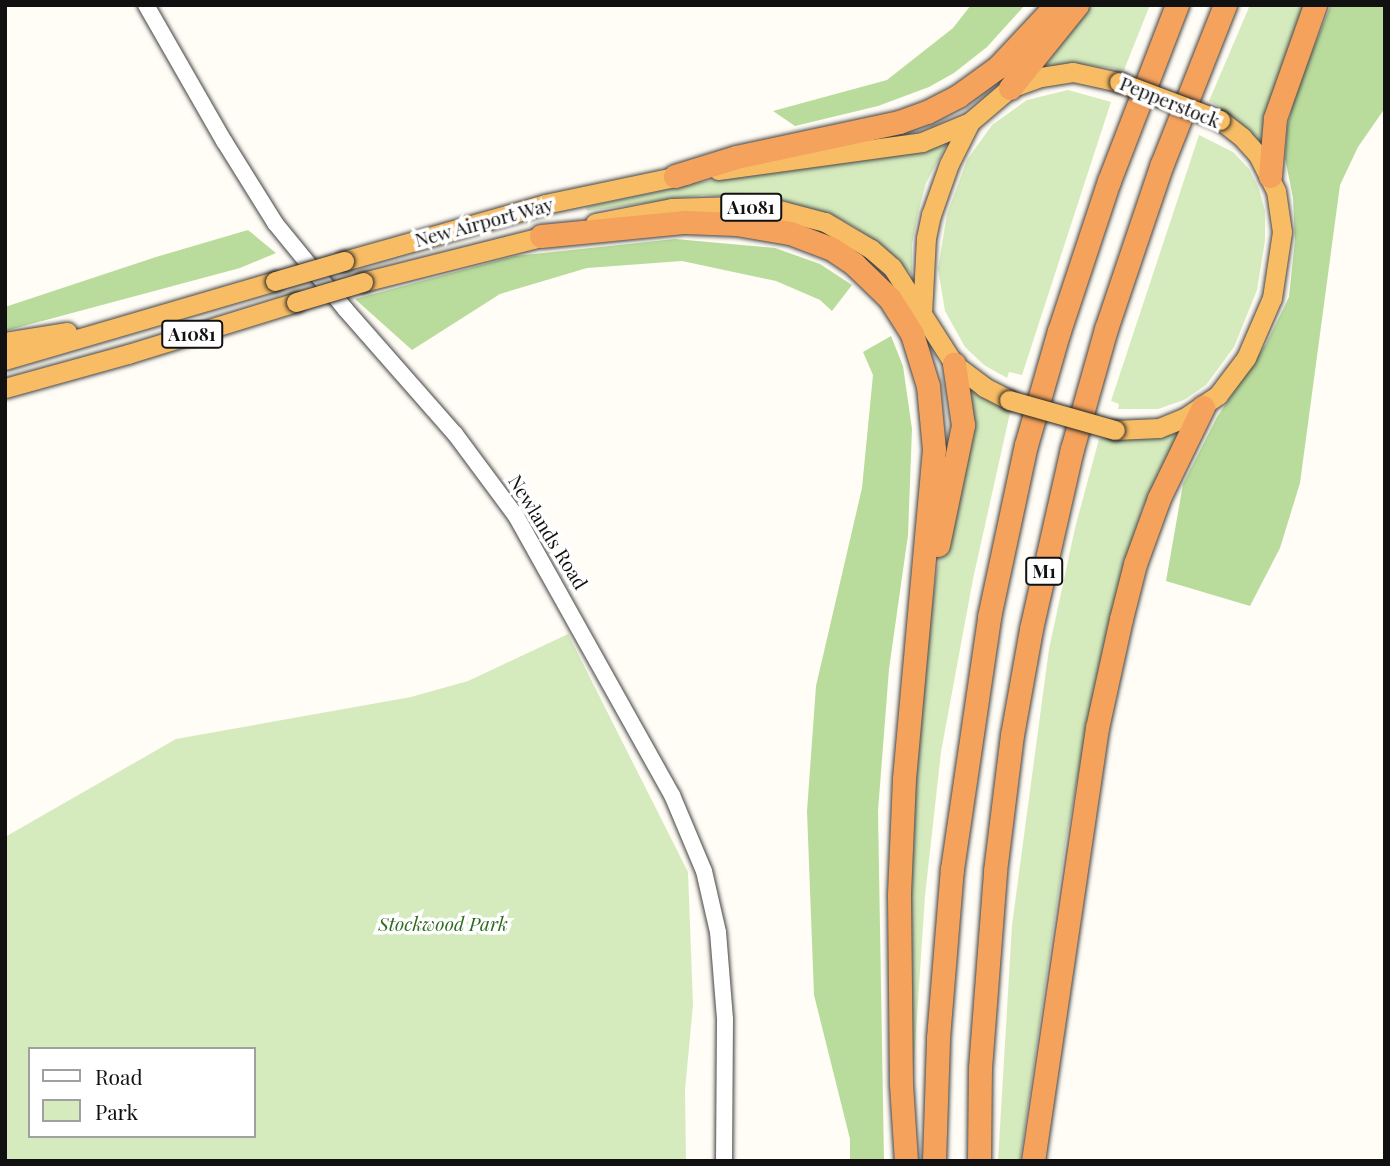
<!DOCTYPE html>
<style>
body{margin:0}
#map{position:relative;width:1390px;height:1166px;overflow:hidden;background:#fffdf5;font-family:"Playfair Display",serif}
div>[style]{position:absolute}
.green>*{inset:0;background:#d5ebbd}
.forest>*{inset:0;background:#b9dc9c}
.roads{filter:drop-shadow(0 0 2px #444) drop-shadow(0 0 2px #444)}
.tertiary>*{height:16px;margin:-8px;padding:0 8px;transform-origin:8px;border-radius:8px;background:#fff}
.trunk>*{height:19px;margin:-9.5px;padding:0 9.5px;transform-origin:9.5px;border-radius:9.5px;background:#f7bc64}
.motorway>*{height:23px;margin:-11.5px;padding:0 11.5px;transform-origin:11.5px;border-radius:11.5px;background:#f5a25d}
.bridges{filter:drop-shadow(0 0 2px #222) drop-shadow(0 0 2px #222)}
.trunk-bridge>*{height:19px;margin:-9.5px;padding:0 9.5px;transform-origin:9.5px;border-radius:9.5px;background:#f7bc64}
span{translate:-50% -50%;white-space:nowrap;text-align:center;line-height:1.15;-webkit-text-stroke:7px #fff;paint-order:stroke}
.shield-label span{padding:2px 5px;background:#fff;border:2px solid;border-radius:5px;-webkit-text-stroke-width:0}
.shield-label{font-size:18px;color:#111;font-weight:700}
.street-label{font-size:19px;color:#111}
.park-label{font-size:19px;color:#2f6b1f;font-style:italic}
.frame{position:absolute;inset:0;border:7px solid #111;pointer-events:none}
.legend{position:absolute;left:28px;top:1047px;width:228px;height:91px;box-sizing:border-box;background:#fff;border:2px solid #a0a0a0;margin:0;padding:9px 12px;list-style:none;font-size:21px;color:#111}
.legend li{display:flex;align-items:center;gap:14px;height:35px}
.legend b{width:35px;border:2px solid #a0a0a0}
</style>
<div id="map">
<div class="green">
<i style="clip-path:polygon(1092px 5px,1150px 5px,1124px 70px,1080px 64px,1044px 67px)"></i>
<i style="clip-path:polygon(1250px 5px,1305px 5px,1262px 146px,1219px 111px,1220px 107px,1209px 101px)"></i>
<i style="clip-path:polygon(1068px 90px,1111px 102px,1022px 375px,1009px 372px,1007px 378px,984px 365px,965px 347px,945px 311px,938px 269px,947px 214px,967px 160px,992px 125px,1027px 100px)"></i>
<i style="clip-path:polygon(1199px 135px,1233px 152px,1249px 169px,1259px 189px,1265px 211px,1265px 240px,1257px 290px,1234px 347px,1206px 385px,1184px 400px,1158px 409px,1118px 409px,1119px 404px,1111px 401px)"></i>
<i style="clip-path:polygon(949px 140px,926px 183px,919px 209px,912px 244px,912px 275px,893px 255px,855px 227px,834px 216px,781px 200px,703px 195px,587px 211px,586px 207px,701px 182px,920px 149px)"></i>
<i style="clip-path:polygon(963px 383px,1010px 413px,973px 579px,941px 752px,925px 896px,912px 1091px,907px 865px,924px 653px,937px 571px,968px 429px)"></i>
<i style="clip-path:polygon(1182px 429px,1142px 509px,1116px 594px,1093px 694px,1065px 846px,1020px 1161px,998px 1161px,1012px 925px,1049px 649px,1075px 528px,1099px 439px)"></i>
<i style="clip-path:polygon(evenodd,568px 634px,688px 872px,693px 1005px,685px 1090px,686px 1161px,5px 1161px,5px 837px,176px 739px,411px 697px,468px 681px,568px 634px,30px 1049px,254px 1049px,254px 1136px,30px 1136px,30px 1049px)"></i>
</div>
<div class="forest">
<i style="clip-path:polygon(971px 5px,1025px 5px,987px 47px,954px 73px,929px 87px,878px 106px,795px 126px,773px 111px,887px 80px,953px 28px)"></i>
<i style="clip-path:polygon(1331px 5px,1385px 5px,1385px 108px,1358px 147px,1340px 185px,1300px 483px,1280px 548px,1250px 606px,1166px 581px,1183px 484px,1217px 417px,1266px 344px,1289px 297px,1295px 240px,1293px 198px,1285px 158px,1287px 128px,1296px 90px)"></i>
<i style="clip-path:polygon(248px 230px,276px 253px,240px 268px,5px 331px,5px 307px,156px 257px)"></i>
<i style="clip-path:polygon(675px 239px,775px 248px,820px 264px,852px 285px,832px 311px,820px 300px,776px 281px,682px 261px,587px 268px,500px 294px,412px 350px,355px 299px,515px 256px)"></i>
<i style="clip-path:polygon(891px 336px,903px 366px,912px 429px,908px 535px,889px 669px,878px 811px,884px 1161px,850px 1161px,850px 1139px,814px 995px,807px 811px,816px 686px,862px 488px,873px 375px,863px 352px)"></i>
</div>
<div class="roads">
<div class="tertiary">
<i style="left:146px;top:5px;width:157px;rotate:60.2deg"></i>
<i style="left:224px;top:141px;width:97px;rotate:58.1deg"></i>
<i style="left:275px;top:223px;width:112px;rotate:50.8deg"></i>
<i style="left:346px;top:310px;width:165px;rotate:48.7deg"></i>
<i style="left:455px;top:434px;width:102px;rotate:53.4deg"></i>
<i style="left:516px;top:516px;width:320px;rotate:60.8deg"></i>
<i style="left:672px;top:795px;width:82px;rotate:67.2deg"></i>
<i style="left:704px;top:871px;width:63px;rotate:77.1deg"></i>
<i style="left:718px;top:932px;width:87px;rotate:85.4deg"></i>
<i style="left:725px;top:1019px;width:142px;rotate:90.4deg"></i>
</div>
<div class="trunk">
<i style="left:718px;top:170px;width:206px;rotate:-7.8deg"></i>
<i style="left:922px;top:142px;width:52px;rotate:-22.6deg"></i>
<i style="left:595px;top:223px;width:78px;rotate:-11deg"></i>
<i style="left:672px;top:208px;width:63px;rotate:-1.8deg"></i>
<i style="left:735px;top:206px;width:40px;rotate:4.3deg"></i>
<i style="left:775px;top:209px;width:52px;rotate:14.6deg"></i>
<i style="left:825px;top:222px;width:53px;rotate:30.4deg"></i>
<i style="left:871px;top:249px;width:28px;rotate:41deg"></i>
<i style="left:892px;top:267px;width:115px;rotate:57.4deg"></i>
<i style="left:954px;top:364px;width:38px;rotate:37deg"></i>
<i style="left:984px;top:387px;width:28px;rotate:27deg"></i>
<i style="left:344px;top:261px;width:209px;rotate:-15.8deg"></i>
<i style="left:545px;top:204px;width:146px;rotate:-11.8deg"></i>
<i style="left:363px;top:282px;width:199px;rotate:-14.2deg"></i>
<i style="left:922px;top:314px;width:76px;rotate:-87deg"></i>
<i style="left:926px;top:238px;width:24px;rotate:-78deg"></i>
<i style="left:931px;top:215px;width:54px;rotate:-70.6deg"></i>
<i style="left:949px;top:164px;width:47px;rotate:-63.4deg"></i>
<i style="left:970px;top:122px;width:52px;rotate:-40.4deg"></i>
<i style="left:1010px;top:88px;width:33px;rotate:-20deg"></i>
<i style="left:1041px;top:77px;width:32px;rotate:-9deg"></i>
<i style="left:1073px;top:72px;width:47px;rotate:12.3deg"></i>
<i style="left:5px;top:342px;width:63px;rotate:-9.2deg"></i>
<i style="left:5px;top:360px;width:281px;rotate:-16.3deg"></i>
<i style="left:5px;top:388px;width:128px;rotate:-15.5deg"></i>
<i style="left:128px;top:354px;width:176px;rotate:-17.2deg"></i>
<i style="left:1115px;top:430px;width:44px;rotate:-2.6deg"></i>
<i style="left:1159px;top:428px;width:27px;rotate:-22deg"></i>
<i style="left:1184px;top:418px;width:41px;rotate:-34.1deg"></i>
<i style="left:1218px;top:395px;width:46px;rotate:-52.9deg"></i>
<i style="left:1246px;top:358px;width:65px;rotate:-66.6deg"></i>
<i style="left:1272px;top:298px;width:67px;rotate:-81.4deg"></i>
<i style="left:1282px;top:232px;width:41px;rotate:-98.3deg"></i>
<i style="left:1276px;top:191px;width:40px;rotate:-116.6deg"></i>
<i style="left:1258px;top:155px;width:24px;rotate:-132deg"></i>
<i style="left:1242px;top:137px;width:28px;rotate:-142deg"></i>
</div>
<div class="motorway">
<i style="left:1010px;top:88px;width:107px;rotate:-51.1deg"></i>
<i style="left:675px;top:176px;width:64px;rotate:-17.3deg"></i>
<i style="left:736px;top:157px;width:167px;rotate:-12.1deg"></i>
<i style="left:899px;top:122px;width:30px;rotate:-20deg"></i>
<i style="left:927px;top:112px;width:35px;rotate:-27deg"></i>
<i style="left:958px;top:96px;width:49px;rotate:-35.9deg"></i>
<i style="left:998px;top:67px;width:85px;rotate:-46.9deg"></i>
<i style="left:1270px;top:176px;width:58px;rotate:-85.1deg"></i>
<i style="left:1275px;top:118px;width:120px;rotate:-70.5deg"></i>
<i style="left:541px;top:236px;width:145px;rotate:-5.6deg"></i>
<i style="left:685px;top:222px;width:51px;rotate:2.2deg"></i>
<i style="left:736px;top:224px;width:55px;rotate:9.5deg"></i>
<i style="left:790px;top:233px;width:45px;rotate:20.9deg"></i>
<i style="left:832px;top:249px;width:27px;rotate:34deg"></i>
<i style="left:854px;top:264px;width:50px;rotate:44.2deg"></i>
<i style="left:890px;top:299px;width:41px;rotate:57.8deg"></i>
<i style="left:912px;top:334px;width:54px;rotate:72.9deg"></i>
<i style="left:928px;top:386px;width:63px;rotate:84.6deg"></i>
<i style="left:934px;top:449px;width:331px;rotate:95.2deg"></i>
<i style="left:904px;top:779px;width:116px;rotate:92.5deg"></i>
<i style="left:899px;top:895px;width:189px;rotate:89.4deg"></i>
<i style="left:901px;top:1084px;width:77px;rotate:86.3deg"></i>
<i style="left:938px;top:545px;width:123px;rotate:-78.2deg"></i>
<i style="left:963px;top:425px;width:62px;rotate:-98.4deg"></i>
<i style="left:934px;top:1161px;width:123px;rotate:-88.1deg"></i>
<i style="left:938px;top:1038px;width:170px;rotate:-85.3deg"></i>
<i style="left:952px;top:869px;width:255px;rotate:-81.6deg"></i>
<i style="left:989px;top:617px;width:176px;rotate:-77.9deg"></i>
<i style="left:1026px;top:445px;width:119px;rotate:-73.9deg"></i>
<i style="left:1059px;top:331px;width:158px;rotate:-71.6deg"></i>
<i style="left:1109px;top:181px;width:189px;rotate:-68.9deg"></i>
<i style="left:979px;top:1161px;width:93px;rotate:-89.4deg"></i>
<i style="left:980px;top:1068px;width:198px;rotate:-85.6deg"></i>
<i style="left:995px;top:871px;width:137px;rotate:-82.9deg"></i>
<i style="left:1012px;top:735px;width:108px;rotate:-79.8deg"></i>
<i style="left:1031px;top:629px;width:185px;rotate:-77.2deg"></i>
<i style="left:1072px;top:449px;width:125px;rotate:-74.2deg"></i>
<i style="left:1106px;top:329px;width:174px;rotate:-71.3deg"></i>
<i style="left:1162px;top:164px;width:171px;rotate:-68.4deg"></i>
<i style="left:1033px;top:1161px;width:438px;rotate:-81.6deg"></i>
<i style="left:1097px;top:728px;width:112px;rotate:-77.6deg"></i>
<i style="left:1121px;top:619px;width:57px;rotate:-75.7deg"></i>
<i style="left:1135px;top:564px;width:70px;rotate:-70deg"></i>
<i style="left:1159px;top:498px;width:101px;rotate:-64.2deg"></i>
</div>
</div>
<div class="bridges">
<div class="trunk-bridge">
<i style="left:1119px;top:82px;width:108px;rotate:20.6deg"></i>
<i style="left:275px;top:281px;width:72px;rotate:-16.2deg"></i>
<i style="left:296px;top:302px;width:70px;rotate:-16.6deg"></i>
<i style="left:1009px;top:400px;width:110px;rotate:15.8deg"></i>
</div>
</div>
<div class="shield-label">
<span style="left:751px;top:207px">A1081</span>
<span style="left:192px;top:334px">A1081</span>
<span style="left:1044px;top:571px">M1</span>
</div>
<div class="street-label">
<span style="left:1170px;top:102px;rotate:22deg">Pepperstock</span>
<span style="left:484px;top:222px;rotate:-15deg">New Airport Way</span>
<span style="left:548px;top:532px;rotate:58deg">Newlands Road</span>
</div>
<div class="park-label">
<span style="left:443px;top:924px">Stockwood Park</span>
</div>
<div class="frame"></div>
<ul class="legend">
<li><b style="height:9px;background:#fff"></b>Road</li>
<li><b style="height:19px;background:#d5ebbd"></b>Park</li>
</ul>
</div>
